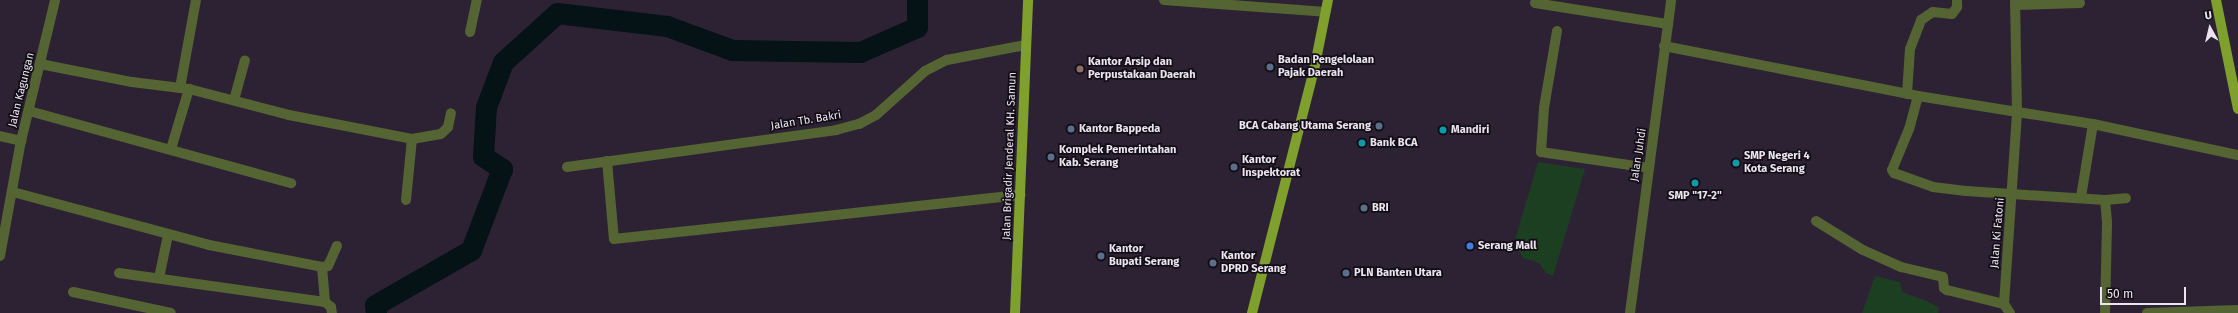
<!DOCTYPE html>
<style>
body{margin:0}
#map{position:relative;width:2238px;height:313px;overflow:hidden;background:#2d2234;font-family:"Fira Sans",sans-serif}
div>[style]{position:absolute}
.green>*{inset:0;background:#1c3f21}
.river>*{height:21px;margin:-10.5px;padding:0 10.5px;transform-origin:10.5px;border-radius:10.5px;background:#051216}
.minor>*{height:10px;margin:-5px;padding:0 5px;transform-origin:5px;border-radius:5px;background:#546432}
.major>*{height:10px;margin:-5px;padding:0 5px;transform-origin:5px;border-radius:5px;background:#80a02d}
.dots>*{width:11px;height:11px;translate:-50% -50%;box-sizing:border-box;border:2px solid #130e16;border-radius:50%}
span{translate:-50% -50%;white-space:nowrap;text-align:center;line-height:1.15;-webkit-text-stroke:3.5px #130e16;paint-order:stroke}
.poi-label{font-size:11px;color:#ebe5f1;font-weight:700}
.left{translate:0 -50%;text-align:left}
.right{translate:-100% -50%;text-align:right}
.street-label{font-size:11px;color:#ebe5f1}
.north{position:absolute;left:2190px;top:8px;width:40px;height:40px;-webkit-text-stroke:3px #130e16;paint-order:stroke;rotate:352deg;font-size:11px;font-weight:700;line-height:16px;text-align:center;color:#ebe5f1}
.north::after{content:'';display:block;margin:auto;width:14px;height:18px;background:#ebe5f1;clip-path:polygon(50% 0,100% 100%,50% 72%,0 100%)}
.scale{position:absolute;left:2100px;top:287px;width:86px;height:18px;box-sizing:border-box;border:2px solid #ebe5f1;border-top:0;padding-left:5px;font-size:12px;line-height:14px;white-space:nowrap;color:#ebe5f1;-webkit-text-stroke:3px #130e16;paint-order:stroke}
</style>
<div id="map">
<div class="green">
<i style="clip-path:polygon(1538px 162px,1585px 169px,1553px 276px,1546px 273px,1539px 263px,1523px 258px,1514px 243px)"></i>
<i style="clip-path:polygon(1875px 276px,1900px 282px,1902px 292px,1929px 302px,1939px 308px,1938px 313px,1862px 313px)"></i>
</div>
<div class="river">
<i style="left:376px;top:313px;width:8px;rotate:-97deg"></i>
<i style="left:375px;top:305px;width:111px;rotate:-29.8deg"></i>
<i style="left:471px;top:250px;width:87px;rotate:-69.1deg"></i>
<i style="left:502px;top:169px;width:23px;rotate:-146deg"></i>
<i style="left:483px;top:156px;width:49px;rotate:-86.5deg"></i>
<i style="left:486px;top:107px;width:48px;rotate:-69.3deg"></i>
<i style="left:503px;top:62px;width:73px;rotate:-42.2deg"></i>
<i style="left:557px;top:13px;width:111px;rotate:6.7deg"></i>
<i style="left:667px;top:26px;width:69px;rotate:20.3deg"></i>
<i style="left:732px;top:50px;width:128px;rotate:0.9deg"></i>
<i style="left:860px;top:52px;width:62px;rotate:-23.7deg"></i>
<i style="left:917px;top:27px;width:27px;rotate:-90deg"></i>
</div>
<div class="minor">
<i style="left:1164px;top:0;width:162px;rotate:4.2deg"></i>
<i style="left:1535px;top:3px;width:135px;rotate:9deg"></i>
<i style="left:2015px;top:5px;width:65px;rotate:-1.8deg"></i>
<i style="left:1557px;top:31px;width:78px;rotate:99.6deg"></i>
<i style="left:1544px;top:108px;width:44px;rotate:93.9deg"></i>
<i style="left:1541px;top:152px;width:109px;rotate:8.4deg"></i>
<i style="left:470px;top:32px;width:33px;rotate:-78deg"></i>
<i style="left:1664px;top:46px;width:259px;rotate:11.1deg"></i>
<i style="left:1918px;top:96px;width:177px;rotate:9.1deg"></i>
<i style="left:2093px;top:124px;width:148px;rotate:12.1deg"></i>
<i style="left:40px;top:64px;width:94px;rotate:11.1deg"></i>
<i style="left:132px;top:82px;width:57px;rotate:7deg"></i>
<i style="left:189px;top:89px;width:103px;rotate:14.6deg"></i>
<i style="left:289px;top:115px;width:125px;rotate:11deg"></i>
<i style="left:412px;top:139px;width:29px;rotate:-10deg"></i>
<i style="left:441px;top:134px;width:10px;rotate:-45deg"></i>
<i style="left:448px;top:127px;width:14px;rotate:-78deg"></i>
<i style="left:180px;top:88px;width:89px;rotate:-79.7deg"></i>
<i style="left:1907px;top:94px;width:45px;rotate:-86.2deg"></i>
<i style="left:1910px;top:49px;width:31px;rotate:-69deg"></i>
<i style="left:1921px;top:20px;width:14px;rotate:-34deg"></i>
<i style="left:1933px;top:12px;width:19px;rotate:6deg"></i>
<i style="left:1952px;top:14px;width:9px;rotate:-54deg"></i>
<i style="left:1957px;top:7px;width:7px;rotate:-90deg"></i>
<i style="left:1918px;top:96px;width:34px;rotate:105deg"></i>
<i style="left:1909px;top:129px;width:44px;rotate:112.5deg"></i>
<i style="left:1892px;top:170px;width:4px;rotate:56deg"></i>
<i style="left:1894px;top:173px;width:41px;rotate:19.7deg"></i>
<i style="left:1933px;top:187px;width:33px;rotate:7deg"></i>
<i style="left:1966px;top:191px;width:139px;rotate:3.7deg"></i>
<i style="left:2105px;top:200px;width:21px;rotate:-5deg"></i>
<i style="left:234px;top:100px;width:41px;rotate:-74.6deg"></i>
<i style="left:29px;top:111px;width:272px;rotate:15.4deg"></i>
<i style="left:0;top:136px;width:22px;rotate:13deg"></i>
<i style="left:171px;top:149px;width:63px;rotate:-73.3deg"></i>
<i style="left:607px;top:161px;width:78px;rotate:84.9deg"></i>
<i style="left:614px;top:239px;width:409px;rotate:-6.2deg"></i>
<i style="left:567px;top:167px;width:272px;rotate:-7.8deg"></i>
<i style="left:836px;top:130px;width:24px;rotate:-15deg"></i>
<i style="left:859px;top:124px;width:19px;rotate:-28deg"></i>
<i style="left:876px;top:115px;width:66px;rotate:-41.9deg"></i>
<i style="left:925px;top:71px;width:25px;rotate:-27deg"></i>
<i style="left:947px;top:60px;width:80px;rotate:-10.8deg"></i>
<i style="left:13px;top:192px;width:203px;rotate:15.1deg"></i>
<i style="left:209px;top:245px;width:115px;rotate:11deg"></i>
<i style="left:322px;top:267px;width:6px;rotate:-9deg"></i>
<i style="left:328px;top:266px;width:22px;rotate:-66deg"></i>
<i style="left:2081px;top:197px;width:74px;rotate:-80.7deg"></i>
<i style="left:406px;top:200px;width:61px;rotate:-84.4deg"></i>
<i style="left:1816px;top:221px;width:55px;rotate:31.7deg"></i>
<i style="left:1863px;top:250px;width:42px;rotate:24.1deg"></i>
<i style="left:1901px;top:267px;width:43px;rotate:13.4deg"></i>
<i style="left:1943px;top:277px;width:11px;rotate:85deg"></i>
<i style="left:1944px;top:288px;width:4px;rotate:34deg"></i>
<i style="left:1947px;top:290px;width:59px;rotate:13.8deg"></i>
<i style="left:0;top:256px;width:117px;rotate:-79.7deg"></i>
<i style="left:21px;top:141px;width:145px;rotate:-76.4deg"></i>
<i style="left:322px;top:267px;width:35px;rotate:85deg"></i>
<i style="left:119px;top:273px;width:208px;rotate:8deg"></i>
<i style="left:325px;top:302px;width:8px;rotate:40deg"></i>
<i style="left:331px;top:307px;width:6px;rotate:81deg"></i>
<i style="left:159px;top:278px;width:44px;rotate:-78.2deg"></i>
<i style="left:73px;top:292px;width:100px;rotate:12.1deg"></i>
<i style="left:1630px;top:313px;width:316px;rotate:-82.5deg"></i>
<i style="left:2010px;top:313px;width:11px;rotate:-124deg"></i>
<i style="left:2004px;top:304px;width:192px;rotate:-86.1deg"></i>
<i style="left:2017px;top:112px;width:112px;rotate:-91deg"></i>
<i style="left:2105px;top:313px;width:91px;rotate:-88.7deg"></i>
<i style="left:2107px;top:222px;width:22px;rotate:-95deg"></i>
<i style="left:2147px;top:313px;width:91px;rotate:-1.9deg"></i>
</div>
<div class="major">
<i style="left:2216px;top:0;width:111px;rotate:78.6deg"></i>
<i style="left:1015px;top:313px;width:313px;rotate:-87.6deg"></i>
<i style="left:1252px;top:313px;width:251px;rotate:-75.7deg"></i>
<i style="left:1314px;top:70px;width:71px;rotate:-78.7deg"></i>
</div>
<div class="dots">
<i style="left:1270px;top:67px;background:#5c6f8a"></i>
<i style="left:1080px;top:69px;background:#8d6e63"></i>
<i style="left:1379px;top:126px;background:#5c6f8a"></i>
<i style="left:1071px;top:129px;background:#5c6f8a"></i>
<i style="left:1443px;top:130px;background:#0f9aa8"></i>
<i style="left:1362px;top:143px;background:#0f9aa8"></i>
<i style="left:1051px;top:157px;background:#5c6f8a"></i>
<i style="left:1736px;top:163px;background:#0f9aa8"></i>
<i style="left:1234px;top:167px;background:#5c6f8a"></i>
<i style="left:1695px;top:183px;background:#0f9aa8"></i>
<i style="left:1364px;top:208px;background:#5c6f8a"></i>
<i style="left:1470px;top:246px;background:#3f7fe0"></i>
<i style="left:1101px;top:256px;background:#5c6f8a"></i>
<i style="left:1213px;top:263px;background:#5c6f8a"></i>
<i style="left:1346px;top:273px;background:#5c6f8a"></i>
</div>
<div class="poi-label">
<span class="left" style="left:1278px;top:67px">Badan Pengelolaan<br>Pajak Daerah</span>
<span class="left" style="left:1088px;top:69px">Kantor Arsip dan<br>Perpustakaan Daerah</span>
<span class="right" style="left:1371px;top:126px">BCA Cabang Utama Serang</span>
<span class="left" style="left:1079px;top:129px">Kantor Bappeda</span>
<span class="left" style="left:1451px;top:130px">Mandiri</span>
<span class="left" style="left:1370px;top:143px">Bank BCA</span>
<span class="left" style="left:1059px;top:157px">Komplek Pemerintahan<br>Kab. Serang</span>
<span class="left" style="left:1744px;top:163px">SMP Negeri 4<br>Kota Serang</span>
<span class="left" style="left:1242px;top:167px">Kantor<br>Inspektorat</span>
<span style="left:1695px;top:196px">SMP "17-2"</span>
<span class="left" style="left:1372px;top:208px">BRI</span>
<span class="left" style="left:1478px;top:246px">Serang Mall</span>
<span class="left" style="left:1109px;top:256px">Kantor<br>Bupati Serang</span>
<span class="left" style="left:1221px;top:263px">Kantor<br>DPRD Serang</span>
<span class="left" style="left:1354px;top:273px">PLN Banten Utara</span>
</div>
<div class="street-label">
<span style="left:22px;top:90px;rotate:-76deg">Jalan Kagungan</span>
<span style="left:806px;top:121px;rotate:-9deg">Jalan Tb. Bakri</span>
<span style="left:1639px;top:155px;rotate:-81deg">Jalan Juhdi</span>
<span style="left:1010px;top:156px;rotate:-88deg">Jalan Brigadir Jenderal KH. Samun</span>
<span style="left:1998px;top:233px;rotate:-85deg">Jalan Ki Fatoni</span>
</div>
<div class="north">U</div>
<div class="scale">50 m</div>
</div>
